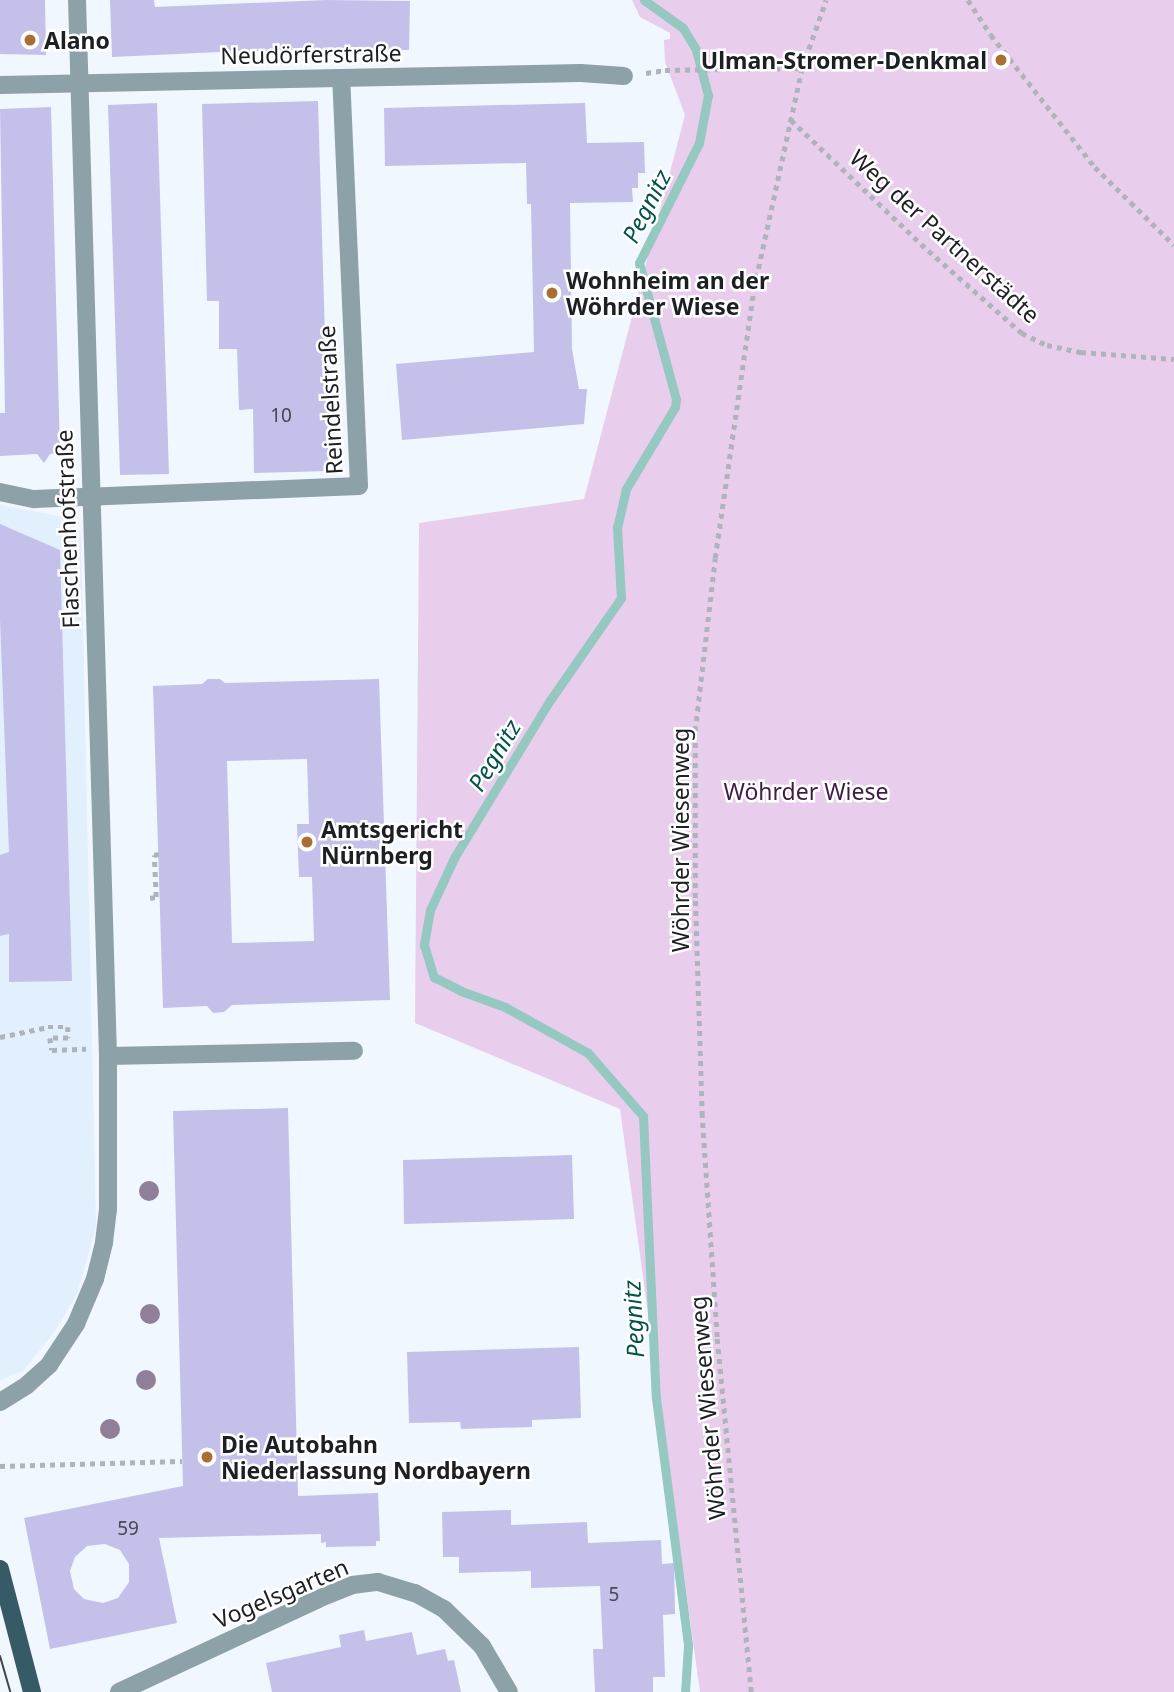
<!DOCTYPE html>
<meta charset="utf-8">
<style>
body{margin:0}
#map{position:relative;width:1174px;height:1692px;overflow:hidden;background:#f1f7fe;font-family:"Noto Sans",sans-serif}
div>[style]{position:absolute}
.built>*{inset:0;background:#e2effd}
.green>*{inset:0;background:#e8cded}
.stream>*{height:9px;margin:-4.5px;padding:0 4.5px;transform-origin:4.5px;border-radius:4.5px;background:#94c8c1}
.building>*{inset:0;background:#c3c1e9}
.path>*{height:4.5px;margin-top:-2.25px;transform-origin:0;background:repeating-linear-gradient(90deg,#afb4bb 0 5px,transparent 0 10px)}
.minor>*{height:18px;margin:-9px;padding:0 9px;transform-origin:9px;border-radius:9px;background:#8da1a8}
.major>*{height:18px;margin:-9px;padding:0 9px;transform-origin:9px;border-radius:9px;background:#365b67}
.tram>*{height:2px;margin:-1px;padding:0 1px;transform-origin:1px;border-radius:1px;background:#42464b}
.trees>*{width:20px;height:20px;margin:-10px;border-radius:50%;background:#8f7f99}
.dots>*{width:19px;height:19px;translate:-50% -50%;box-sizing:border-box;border:4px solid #fff;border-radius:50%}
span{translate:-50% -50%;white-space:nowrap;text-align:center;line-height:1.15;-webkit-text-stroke:5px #fff;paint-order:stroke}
.number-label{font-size:19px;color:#464855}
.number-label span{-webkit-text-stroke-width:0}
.poi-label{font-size:23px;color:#1c1f24;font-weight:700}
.left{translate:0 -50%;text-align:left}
.right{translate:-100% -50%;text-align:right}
.street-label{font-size:23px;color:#1c1f24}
.park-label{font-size:23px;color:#3f1c46}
.water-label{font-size:24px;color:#03524b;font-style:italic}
</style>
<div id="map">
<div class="built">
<i style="clip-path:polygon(0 505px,64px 517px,73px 522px,81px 536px,96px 1227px,77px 1294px,55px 1331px,23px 1371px,0 1380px)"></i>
</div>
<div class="green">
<i style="clip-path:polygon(632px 0,1174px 0,1174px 1692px,700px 1692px,620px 1109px,415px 1023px,419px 523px,584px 499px,685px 115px,665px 62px,664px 40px,670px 39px,670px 33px,640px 17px)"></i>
</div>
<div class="stream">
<i style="left:644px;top:0;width:48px;rotate:35.7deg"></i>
<i style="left:683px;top:28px;width:26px;rotate:59deg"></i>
<i style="left:696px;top:50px;width:47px;rotate:75.1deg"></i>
<i style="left:708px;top:95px;width:49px;rotate:100.6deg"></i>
<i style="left:699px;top:143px;width:134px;rotate:116.6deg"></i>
<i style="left:639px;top:263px;width:141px;rotate:74.8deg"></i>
<i style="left:676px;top:399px;width:8px;rotate:97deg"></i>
<i style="left:675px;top:407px;width:96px;rotate:120.9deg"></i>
<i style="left:626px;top:489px;width:39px;rotate:103deg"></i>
<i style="left:617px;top:527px;width:71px;rotate:86.8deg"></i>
<i style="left:621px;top:598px;width:124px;rotate:124.8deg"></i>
<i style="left:550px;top:700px;width:183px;rotate:121.3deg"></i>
<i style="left:455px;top:856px;width:60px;rotate:114.8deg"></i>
<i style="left:430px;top:910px;width:36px;rotate:100deg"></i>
<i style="left:424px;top:945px;width:34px;rotate:73deg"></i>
<i style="left:434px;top:977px;width:30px;rotate:27deg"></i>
<i style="left:461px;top:991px;width:47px;rotate:20deg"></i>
<i style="left:505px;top:1007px;width:95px;rotate:29deg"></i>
<i style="left:588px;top:1053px;width:84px;rotate:48.9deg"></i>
<i style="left:643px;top:1116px;width:282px;rotate:87.4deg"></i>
<i style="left:656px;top:1398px;width:250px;rotate:82.6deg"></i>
<i style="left:688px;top:1646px;width:46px;rotate:93.7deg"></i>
</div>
<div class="building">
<i style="clip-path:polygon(0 0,45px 0,46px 55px,0 54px)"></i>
<i style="clip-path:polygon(110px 0,154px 0,155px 7px,326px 0,410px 1px,409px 50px,242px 51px,112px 57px)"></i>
<i style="clip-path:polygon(318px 101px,329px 471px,254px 473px,253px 409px,239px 410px,237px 349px,219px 349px,219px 301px,207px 301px,202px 104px)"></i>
<i style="clip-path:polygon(157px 103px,169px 474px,120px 475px,108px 105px)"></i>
<i style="clip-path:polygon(585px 103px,587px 143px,644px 142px,645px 173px,638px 173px,638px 188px,632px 188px,633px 202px,570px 203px,572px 349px,579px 389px,587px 389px,584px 424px,402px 440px,396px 364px,534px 352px,531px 204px,527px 204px,526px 163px,385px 166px,384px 108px)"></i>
<i style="clip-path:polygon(51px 107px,60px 453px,50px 454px,44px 463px,37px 454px,0 456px,0 413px,5px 413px,0 109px)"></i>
<i style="clip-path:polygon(0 524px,60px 550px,72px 981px,9px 982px,9px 934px,0 936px,0 855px,9px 852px,0 619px)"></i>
<i style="clip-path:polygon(evenodd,208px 679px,220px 679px,225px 683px,379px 679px,390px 1000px,232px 1005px,224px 1012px,213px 1013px,207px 1006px,163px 1008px,153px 686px,202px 684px,208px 679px,307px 759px,309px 824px,297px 824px,299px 877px,312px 877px,314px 941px,232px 943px,227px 761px,307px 759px)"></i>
<i style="clip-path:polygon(evenodd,288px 1108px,298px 1496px,378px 1493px,380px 1541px,376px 1541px,376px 1546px,326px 1547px,326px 1542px,321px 1543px,321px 1534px,159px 1538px,177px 1623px,50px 1649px,24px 1518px,183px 1486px,173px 1111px,288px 1108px,105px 1544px,120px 1550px,129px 1564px,129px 1582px,118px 1598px,103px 1603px,84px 1599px,74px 1589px,70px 1571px,75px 1557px,87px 1546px,105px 1544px)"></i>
<i style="clip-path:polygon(572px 1155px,574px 1219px,404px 1224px,403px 1160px)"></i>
<i style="clip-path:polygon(579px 1347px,581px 1418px,532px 1420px,532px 1427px,496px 1428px,461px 1429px,460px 1422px,409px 1423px,407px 1352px)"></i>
<i style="clip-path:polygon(511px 1510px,511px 1525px,587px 1522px,588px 1543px,661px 1540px,662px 1564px,674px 1563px,675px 1614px,663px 1615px,665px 1677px,653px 1677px,653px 1692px,595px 1692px,593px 1649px,603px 1649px,600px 1586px,531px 1588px,531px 1571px,459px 1573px,459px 1557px,443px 1557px,442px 1512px)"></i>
<i style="clip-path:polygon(364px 1630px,366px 1641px,412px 1632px,417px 1655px,445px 1649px,448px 1661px,454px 1660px,461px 1692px,272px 1692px,266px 1663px,341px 1647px,339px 1635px)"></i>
</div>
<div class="path">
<i style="left:968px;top:0;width:42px;rotate:56.7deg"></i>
<i style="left:991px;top:35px;width:168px;rotate:51.8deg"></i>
<i style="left:1095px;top:167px;width:111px;rotate:44.6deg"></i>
<i style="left:646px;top:73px;width:19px;rotate:-9deg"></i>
<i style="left:665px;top:70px;width:137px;rotate:-0.8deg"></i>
<i style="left:791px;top:120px;width:180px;rotate:43.6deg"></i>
<i style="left:921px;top:244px;width:135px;rotate:41.4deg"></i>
<i style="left:1022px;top:333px;width:28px;rotate:26deg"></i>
<i style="left:1047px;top:345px;width:35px;rotate:12deg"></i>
<i style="left:1081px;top:352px;width:93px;rotate:4.3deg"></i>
<i style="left:150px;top:898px;width:6px;rotate:-9deg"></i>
<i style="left:156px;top:897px;width:42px;rotate:-92.7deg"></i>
<i style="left:154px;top:855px;width:5px;rotate:-11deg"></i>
<i style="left:0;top:1037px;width:49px;rotate:-11.8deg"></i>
<i style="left:48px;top:1027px;width:20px"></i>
<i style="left:68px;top:1027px;width:11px;rotate:90deg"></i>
<i style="left:68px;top:1038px;width:18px;rotate:180deg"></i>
<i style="left:50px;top:1038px;width:12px;rotate:81deg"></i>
<i style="left:52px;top:1050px;width:34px;rotate:-2deg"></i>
<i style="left:0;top:1466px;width:182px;rotate:-1.6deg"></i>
<i style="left:751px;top:1692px;width:357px;rotate:-95.5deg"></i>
<i style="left:717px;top:1337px;width:222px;rotate:-93.9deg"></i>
<i style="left:702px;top:1116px;width:218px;rotate:-91.8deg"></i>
<i style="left:695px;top:898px;width:167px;rotate:-90deg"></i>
<i style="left:695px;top:731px;width:174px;rotate:-83.4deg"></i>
<i style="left:715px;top:558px;width:273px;rotate:-81.8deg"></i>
<i style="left:754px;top:288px;width:225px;rotate:-77.7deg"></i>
<i style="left:802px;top:68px;width:72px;rotate:-70.6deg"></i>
</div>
<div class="minor">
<i style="left:0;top:85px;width:581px;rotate:-1.18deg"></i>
<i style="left:581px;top:73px;width:43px;rotate:4deg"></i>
<i style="left:0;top:492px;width:35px;rotate:12deg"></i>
<i style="left:34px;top:499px;width:325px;rotate:-2.3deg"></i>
<i style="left:359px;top:486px;width:408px;rotate:-92.5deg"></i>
<i style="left:108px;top:1056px;width:246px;rotate:-1.2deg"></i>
<i style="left:0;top:1402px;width:32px;rotate:-32deg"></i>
<i style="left:27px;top:1385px;width:30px;rotate:-42deg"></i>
<i style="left:49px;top:1365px;width:49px;rotate:-56.6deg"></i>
<i style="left:76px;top:1324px;width:49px;rotate:-67.1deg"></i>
<i style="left:95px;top:1279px;width:38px;rotate:-76deg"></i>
<i style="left:104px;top:1242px;width:34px;rotate:-83deg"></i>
<i style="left:108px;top:1208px;width:152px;rotate:-90deg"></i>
<i style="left:108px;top:1056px;width:1056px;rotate:-91.68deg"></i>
<i style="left:119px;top:1692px;width:220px;rotate:-25deg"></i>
<i style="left:318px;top:1599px;width:37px;rotate:-22deg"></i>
<i style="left:352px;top:1585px;width:26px;rotate:-7deg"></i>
<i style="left:378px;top:1582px;width:39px;rotate:17deg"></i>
<i style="left:415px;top:1593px;width:33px;rotate:29deg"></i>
<i style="left:444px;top:1609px;width:53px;rotate:44.2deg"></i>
<i style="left:482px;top:1646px;width:53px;rotate:59.6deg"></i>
</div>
<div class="major">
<i style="left:0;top:1569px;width:127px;rotate:75.4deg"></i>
</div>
<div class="tram">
<i style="left:0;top:1656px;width:37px;rotate:74deg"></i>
</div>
<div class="trees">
<i style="left:149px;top:1191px"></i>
<i style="left:150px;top:1314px"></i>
<i style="left:146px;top:1380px"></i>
<i style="left:110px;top:1429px"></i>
</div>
<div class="dots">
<i style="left:30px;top:40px;background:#ab6e32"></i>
<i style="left:1001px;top:60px;background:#ab6e32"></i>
<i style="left:552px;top:293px;background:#ab6e32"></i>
<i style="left:307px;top:842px;background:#ab6e32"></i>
<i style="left:207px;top:1457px;background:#ab6e32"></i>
</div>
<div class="number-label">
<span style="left:281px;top:416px">10</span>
<span style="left:128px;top:1529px">59</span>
<span style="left:614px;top:1595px">5</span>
</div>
<div class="poi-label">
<span class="left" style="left:44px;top:40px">Alano</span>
<span class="right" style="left:987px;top:60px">Ulman-Stromer-Denkmal</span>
<span class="left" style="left:566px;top:293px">Wohnheim an der<br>Wöhrder Wiese</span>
<span class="left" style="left:321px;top:842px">Amtsgericht<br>Nürnberg</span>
<span class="left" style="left:221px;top:1457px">Die Autobahn<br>Niederlassung Nordbayern</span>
</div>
<div class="street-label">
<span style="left:311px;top:54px;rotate:-1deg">Neudörferstraße</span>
<span style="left:945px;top:236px;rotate:42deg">Weg der Partnerstädte</span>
<span style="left:330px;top:400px;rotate:-93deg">Reindelstraße</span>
<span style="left:67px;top:529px;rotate:-92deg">Flaschenhofstraße</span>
<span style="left:680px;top:840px;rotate:-90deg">Wöhrder Wiesenweg</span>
<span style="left:707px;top:1408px;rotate:-95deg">Wöhrder Wiesenweg</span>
<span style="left:281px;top:1593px;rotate:-23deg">Vogelsgarten</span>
</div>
<div class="park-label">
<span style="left:806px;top:791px">Wöhrder Wiese</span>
</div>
<div class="water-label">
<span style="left:646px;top:206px;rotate:-63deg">Pegnitz</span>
<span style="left:494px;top:755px;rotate:-59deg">Pegnitz</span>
<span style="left:633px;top:1319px;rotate:-93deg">Pegnitz</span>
</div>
</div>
